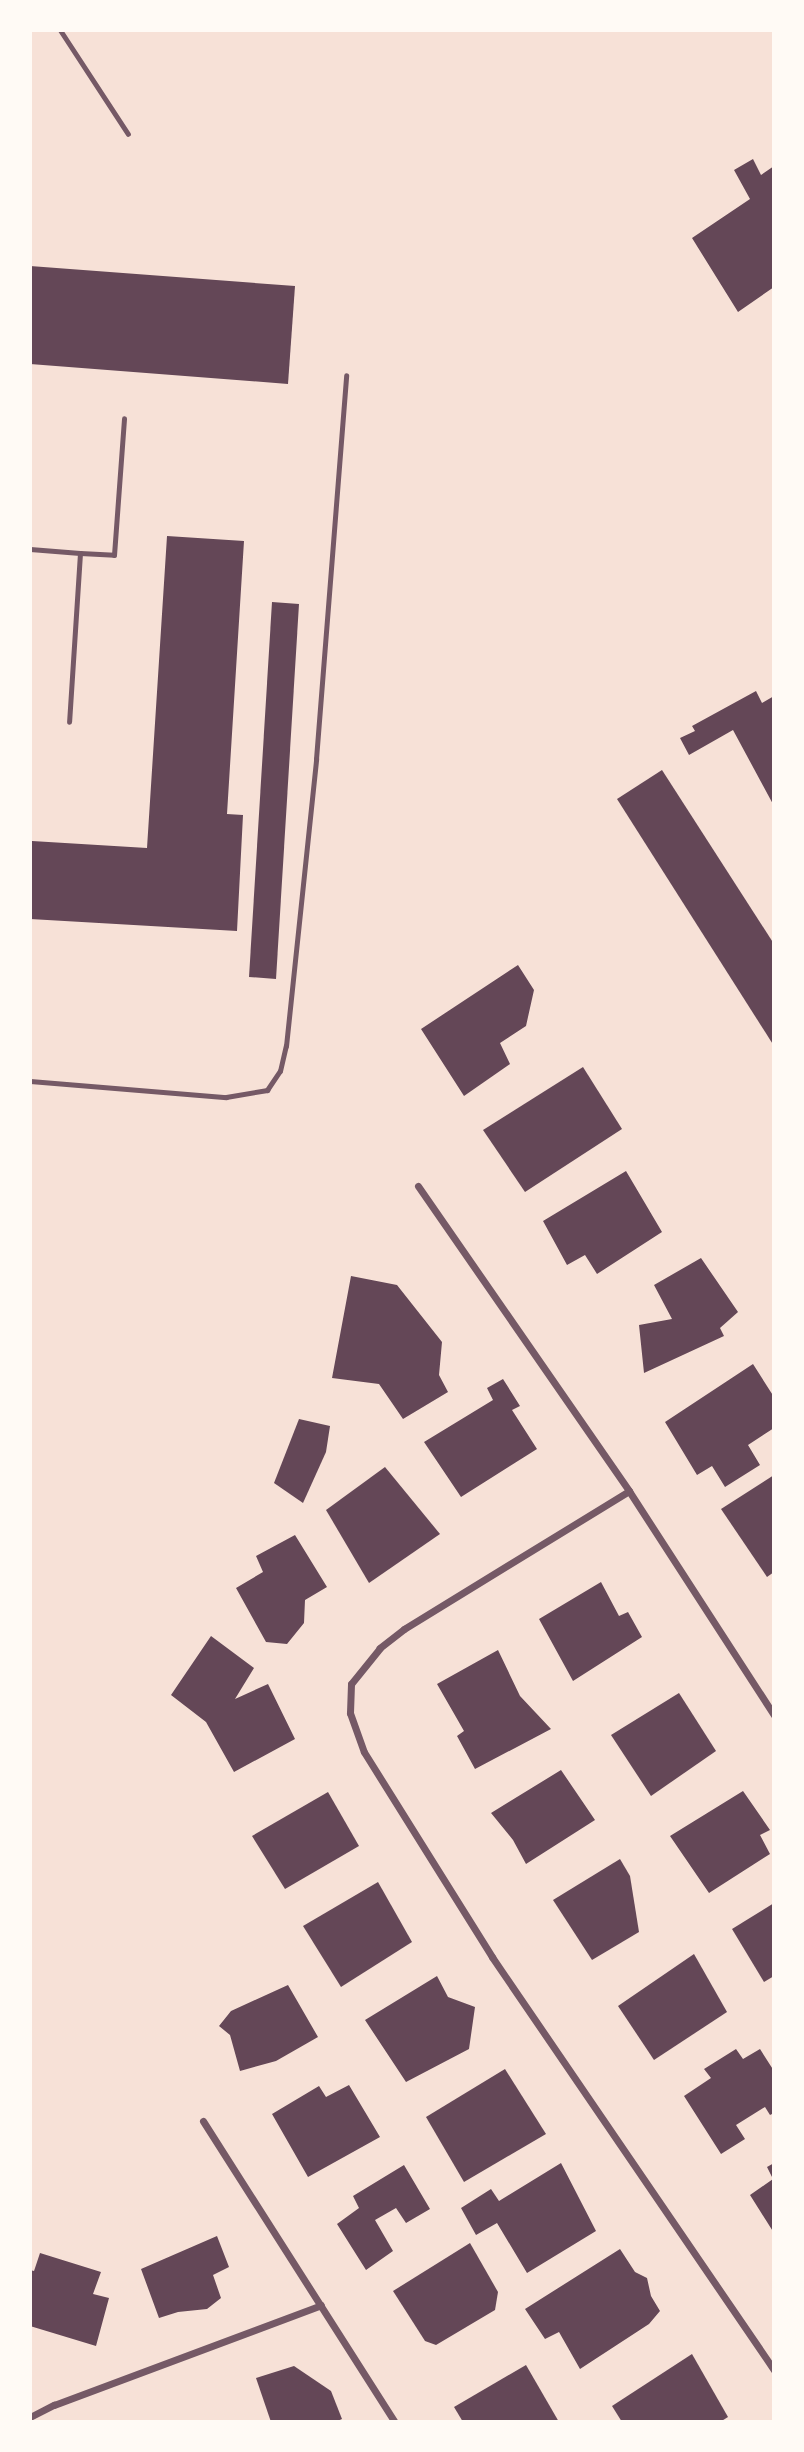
<!DOCTYPE html>
<style>
body{margin:0}
#map{position:relative;width:804px;height:2452px;overflow:hidden;background:#f7e1d7;font-family:"Alegreya Sans",sans-serif}
div>[style]{position:absolute}
.building>*{inset:0;background:#644757}
.service>*{height:5px;margin:-2.5px;padding:0 2.5px;transform-origin:2.5px;border-radius:2.5px;background:#755966}
.minor>*{height:7px;margin:-3.5px;padding:0 3.5px;transform-origin:3.5px;border-radius:3.5px;background:#755966}
span{translate:-50% -50%;white-space:nowrap;text-align:center;line-height:1.15;-webkit-text-stroke:7px #fffaf5;paint-order:stroke}
.frame{position:absolute;inset:0;border:32px solid #fffaf5;pointer-events:none}
</style>
<div id="map">
<div class="building">
<i style="clip-path:polygon(753px 159px,761px 175px,774px 166px,774px 287px,738px 312px,692px 238px,750px 199px,734px 170px)"></i>
<i style="clip-path:polygon(30px 266px,295px 286px,288px 384px,30px 364px)"></i>
<i style="clip-path:polygon(167px 536px,244px 541px,227px 814px,243px 815px,237px 931px,30px 919px,32px 841px,147px 848px)"></i>
<i style="clip-path:polygon(272px 602px,299px 604px,276px 979px,249px 977px)"></i>
<i style="clip-path:polygon(756px 691px,762px 703px,774px 696px,774px 806px,733px 730px,689px 755px,680px 738px,695px 731px,692px 726px)"></i>
<i style="clip-path:polygon(662px 770px,774px 944px,774px 1046px,617px 799px)"></i>
<i style="clip-path:polygon(518px 965px,534px 990px,526px 1026px,500px 1043px,510px 1064px,464px 1096px,421px 1029px)"></i>
<i style="clip-path:polygon(583px 1067px,622px 1129px,525px 1192px,483px 1130px)"></i>
<i style="clip-path:polygon(626px 1171px,662px 1232px,597px 1274px,585px 1255px,567px 1265px,543px 1221px)"></i>
<i style="clip-path:polygon(701px 1258px,738px 1312px,720px 1328px,724px 1336px,644px 1373px,639px 1325px,672px 1319px,654px 1285px)"></i>
<i style="clip-path:polygon(351px 1276px,397px 1285px,442px 1342px,439px 1375px,448px 1392px,403px 1419px,379px 1384px,332px 1378px)"></i>
<i style="clip-path:polygon(753px 1364px,774px 1397px,774px 1428px,748px 1445px,760px 1465px,725px 1487px,712px 1466px,697px 1475px,665px 1422px)"></i>
<i style="clip-path:polygon(503px 1379px,520px 1406px,512px 1410px,537px 1449px,461px 1497px,424px 1442px,493px 1400px,487px 1388px)"></i>
<i style="clip-path:polygon(299px 1419px,330px 1426px,326px 1452px,303px 1503px,274px 1483px)"></i>
<i style="clip-path:polygon(385px 1467px,440px 1534px,369px 1583px,326px 1510px)"></i>
<i style="clip-path:polygon(774px 1475px,774px 1572px,767px 1577px,721px 1509px)"></i>
<i style="clip-path:polygon(295px 1535px,327px 1587px,305px 1600px,304px 1623px,287px 1644px,266px 1642px,236px 1588px,263px 1572px,256px 1556px)"></i>
<i style="clip-path:polygon(601px 1582px,619px 1616px,628px 1612px,642px 1637px,573px 1681px,539px 1619px)"></i>
<i style="clip-path:polygon(211px 1636px,254px 1668px,235px 1699px,268px 1684px,295px 1739px,234px 1772px,206px 1722px,171px 1695px)"></i>
<i style="clip-path:polygon(498px 1650px,520px 1696px,551px 1729px,475px 1769px,457px 1736px,464px 1731px,437px 1684px)"></i>
<i style="clip-path:polygon(679px 1693px,716px 1751px,651px 1796px,611px 1735px)"></i>
<i style="clip-path:polygon(561px 1770px,595px 1820px,526px 1864px,513px 1840px,491px 1813px)"></i>
<i style="clip-path:polygon(743px 1791px,770px 1830px,760px 1835px,770px 1854px,709px 1893px,670px 1836px)"></i>
<i style="clip-path:polygon(328px 1792px,359px 1846px,285px 1889px,252px 1836px)"></i>
<i style="clip-path:polygon(620px 1859px,630px 1876px,639px 1932px,592px 1960px,553px 1900px)"></i>
<i style="clip-path:polygon(378px 1882px,412px 1942px,341px 1987px,303px 1926px)"></i>
<i style="clip-path:polygon(774px 1903px,774px 1976px,764px 1982px,732px 1929px)"></i>
<i style="clip-path:polygon(694px 1954px,727px 2012px,654px 2060px,618px 2006px)"></i>
<i style="clip-path:polygon(437px 1976px,448px 1997px,475px 2007px,469px 2049px,406px 2082px,365px 2020px)"></i>
<i style="clip-path:polygon(288px 1985px,318px 2037px,276px 2061px,240px 2071px,230px 2035px,219px 2026px,231px 2011px)"></i>
<i style="clip-path:polygon(736px 2049px,743px 2059px,760px 2049px,774px 2071px,774px 2113px,770px 2115px,765px 2107px,736px 2125px,745px 2139px,721px 2154px,684px 2096px,711px 2078px,704px 2069px)"></i>
<i style="clip-path:polygon(505px 2069px,546px 2134px,464px 2182px,426px 2117px)"></i>
<i style="clip-path:polygon(349px 2085px,380px 2137px,308px 2177px,272px 2114px,319px 2086px,326px 2097px)"></i>
<i style="clip-path:polygon(561px 2163px,596px 2231px,527px 2273px,497px 2223px,476px 2235px,461px 2208px,491px 2189px,499px 2201px)"></i>
<i style="clip-path:polygon(774px 2163px,774px 2233px,750px 2195px,773px 2179px,767px 2167px)"></i>
<i style="clip-path:polygon(404px 2165px,430px 2209px,406px 2223px,396px 2208px,375px 2220px,393px 2251px,366px 2270px,337px 2224px,359px 2208px,353px 2196px)"></i>
<i style="clip-path:polygon(217px 2236px,229px 2267px,213px 2275px,221px 2298px,207px 2309px,178px 2312px,159px 2318px,141px 2269px)"></i>
<i style="clip-path:polygon(470px 2243px,498px 2292px,495px 2310px,436px 2345px,425px 2341px,393px 2291px)"></i>
<i style="clip-path:polygon(620px 2249px,635px 2272px,647px 2278px,651px 2296px,660px 2311px,649px 2324px,580px 2369px,559px 2332px,545px 2339px,525px 2309px)"></i>
<i style="clip-path:polygon(40px 2253px,101px 2272px,93px 2294px,109px 2298px,96px 2346px,30px 2326px,30px 2270px,34px 2271px)"></i>
<i style="clip-path:polygon(692px 2354px,728px 2417px,720px 2422px,622px 2422px,612px 2406px)"></i>
<i style="clip-path:polygon(526px 2365px,559px 2422px,463px 2422px,454px 2407px)"></i>
<i style="clip-path:polygon(294px 2366px,331px 2391px,342px 2419px,335px 2422px,271px 2422px,256px 2378px)"></i>
</div>
<div class="service">
<i style="left:60px;top:30px;width:124px;rotate:56.8deg"></i>
<i style="left:30px;top:549px;width:50px;rotate:4.6deg"></i>
<i style="left:80px;top:553px;width:169px;rotate:93.7deg"></i>
<i style="left:80px;top:553px;width:34px;rotate:3deg"></i>
<i style="left:114px;top:555px;width:137px;rotate:-85.8deg"></i>
<i style="left:30px;top:1081px;width:197px;rotate:4.7deg"></i>
<i style="left:226px;top:1097px;width:42px;rotate:-9.7deg"></i>
<i style="left:267px;top:1090px;width:23px;rotate:-56deg"></i>
<i style="left:280px;top:1071px;width:26px;rotate:-77deg"></i>
<i style="left:286px;top:1046px;width:289px;rotate:-84deg"></i>
<i style="left:316px;top:759px;width:385px;rotate:-85.5deg"></i>
</div>
<div class="minor">
<i style="left:418px;top:1186px;width:371px;rotate:55.3deg"></i>
<i style="left:629px;top:1491px;width:267px;rotate:57.1deg"></i>
<i style="left:629px;top:1491px;width:264px;rotate:148.5deg"></i>
<i style="left:404px;top:1629px;width:31px;rotate:142deg"></i>
<i style="left:380px;top:1648px;width:46px;rotate:128.9deg"></i>
<i style="left:351px;top:1684px;width:29px;rotate:92deg"></i>
<i style="left:350px;top:1713px;width:41px;rotate:70.3deg"></i>
<i style="left:364px;top:1752px;width:242px;rotate:58deg"></i>
<i style="left:492px;top:1957px;width:500px;rotate:55.67deg"></i>
<i style="left:203px;top:2121px;width:357px;rotate:57.5deg"></i>
<i style="left:30px;top:2417px;width:27px;rotate:-27deg"></i>
<i style="left:54px;top:2405px;width:285px;rotate:-20.5deg"></i>
</div>
<div class="frame"></div>
</div>
